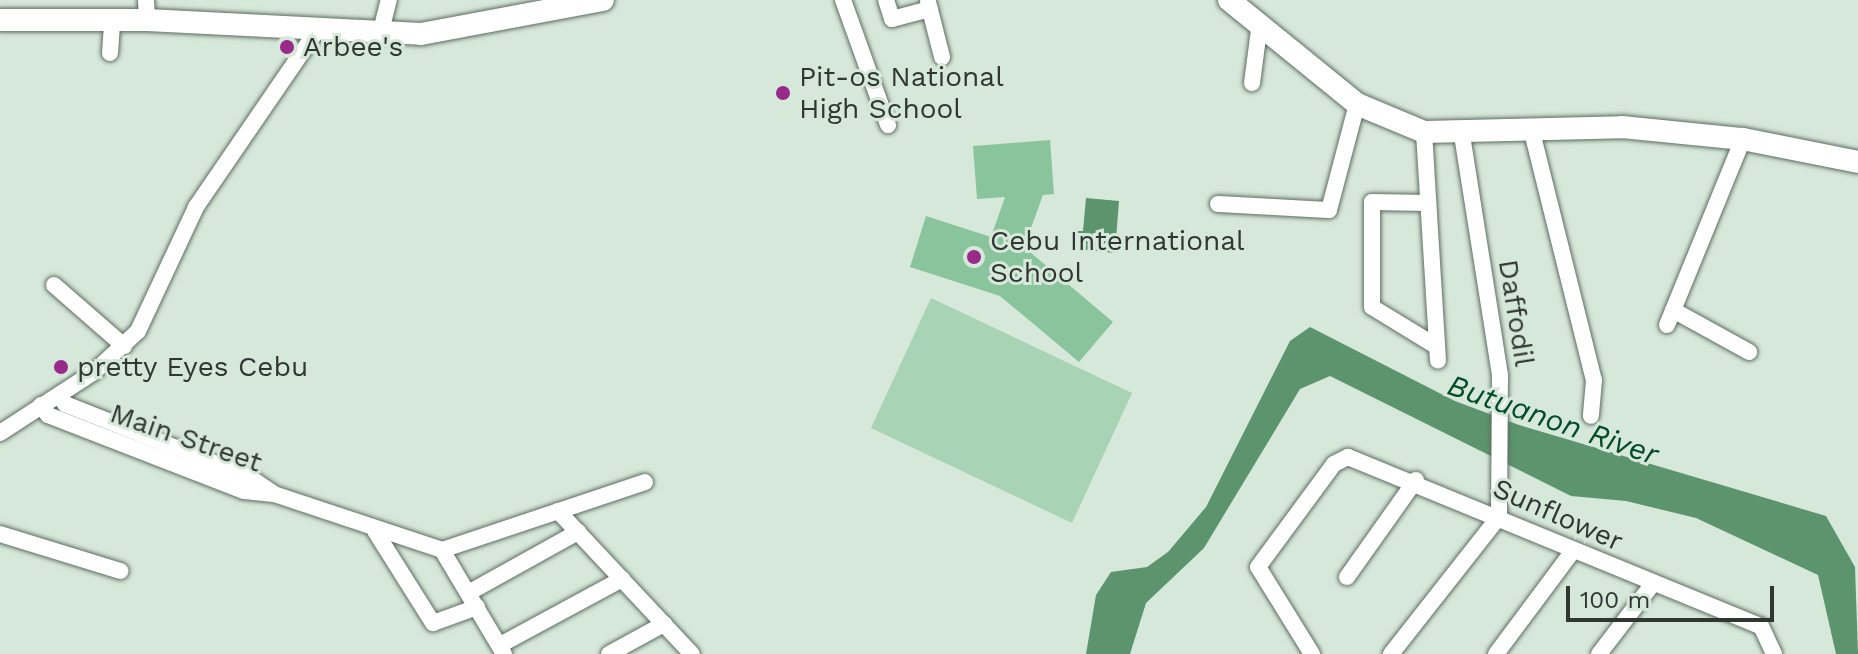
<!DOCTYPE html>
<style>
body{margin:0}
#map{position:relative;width:1858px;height:654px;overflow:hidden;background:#d6e8da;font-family:"Work Sans",sans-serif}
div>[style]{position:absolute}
.green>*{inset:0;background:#a9d3b5}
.water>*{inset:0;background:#5c946e}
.building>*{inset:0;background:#8ac49c}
.roads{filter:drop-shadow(0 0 2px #5e6d62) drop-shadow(0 0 2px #5e6d62)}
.minor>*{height:16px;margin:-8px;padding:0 8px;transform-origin:8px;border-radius:8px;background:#fff}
.major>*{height:22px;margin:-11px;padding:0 11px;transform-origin:11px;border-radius:11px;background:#fff}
.dots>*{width:22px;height:22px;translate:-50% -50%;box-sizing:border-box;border:4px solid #d6e8da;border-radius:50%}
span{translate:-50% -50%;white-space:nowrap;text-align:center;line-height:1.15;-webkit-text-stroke:6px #d6e8da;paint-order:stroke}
.poi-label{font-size:28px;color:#303732}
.left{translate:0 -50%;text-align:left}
.street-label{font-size:28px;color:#303732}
.water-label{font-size:30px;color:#044c27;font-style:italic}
.scale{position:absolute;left:1566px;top:586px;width:208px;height:36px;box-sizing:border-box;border:4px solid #303732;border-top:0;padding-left:10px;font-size:24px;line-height:28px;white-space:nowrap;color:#303732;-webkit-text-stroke:6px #d6e8da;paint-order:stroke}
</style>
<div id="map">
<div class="green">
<i style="clip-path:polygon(931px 298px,1132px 393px,1072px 523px,871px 428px)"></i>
</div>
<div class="water">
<i style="clip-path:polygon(1086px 198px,1119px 201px,1115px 253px,1070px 248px,1072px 231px,1083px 231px)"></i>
<i style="clip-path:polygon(1310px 327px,1455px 401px,1519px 425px,1826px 516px,1855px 567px,1858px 654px,1836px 654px,1818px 575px,1696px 518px,1626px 501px,1571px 496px,1330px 376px,1300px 389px,1204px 548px,1146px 603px,1130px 654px,1086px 654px,1096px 595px,1111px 572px,1147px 567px,1168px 552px,1206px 507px,1290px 341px)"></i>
</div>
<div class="building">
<i style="clip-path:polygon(1050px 140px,1054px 194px,1043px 195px,1024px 247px,1113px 322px,1079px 362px,1000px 296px,910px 267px,926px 216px,991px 237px,1005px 197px,977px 199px,973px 146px)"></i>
</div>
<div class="roads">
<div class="minor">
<i style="left:146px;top:0;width:20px;rotate:87deg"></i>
<i style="left:843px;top:0;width:133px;rotate:70.2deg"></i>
<i style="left:886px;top:0;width:20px;rotate:72deg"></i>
<i style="left:892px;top:19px;width:39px;rotate:-15deg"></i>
<i style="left:928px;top:2px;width:57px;rotate:75.7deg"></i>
<i style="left:380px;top:35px;width:36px;rotate:-76deg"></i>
<i style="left:110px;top:53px;width:32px;rotate:-86deg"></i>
<i style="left:1252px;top:83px;width:53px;rotate:-82.5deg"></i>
<i style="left:1424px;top:132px;width:229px;rotate:86.5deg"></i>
<i style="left:1532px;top:132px;width:256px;rotate:76deg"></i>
<i style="left:1594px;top:380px;width:36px;rotate:95deg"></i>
<i style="left:1428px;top:203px;width:56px;rotate:-179deg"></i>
<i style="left:1372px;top:202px;width:105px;rotate:90deg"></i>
<i style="left:1372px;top:307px;width:75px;rotate:31.4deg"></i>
<i style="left:1218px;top:204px;width:111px;rotate:3.1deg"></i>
<i style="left:1329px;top:210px;width:110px;rotate:-75.2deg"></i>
<i style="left:54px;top:285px;width:93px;rotate:41.1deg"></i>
<i style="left:1673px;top:310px;width:87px;rotate:28.9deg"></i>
<i style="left:1667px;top:325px;width:201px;rotate:-67.8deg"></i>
<i style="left:59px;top:395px;width:11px;rotate:56deg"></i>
<i style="left:65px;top:404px;width:198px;rotate:21.6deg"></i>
<i style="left:249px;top:477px;width:29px;rotate:34deg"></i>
<i style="left:41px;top:405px;width:12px;rotate:55deg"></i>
<i style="left:48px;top:415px;width:210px;rotate:21.2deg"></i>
<i style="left:244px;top:491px;width:30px;rotate:6deg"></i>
<i style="left:274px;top:494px;width:177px;rotate:18.4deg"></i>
<i style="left:0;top:433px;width:112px;rotate:-33deg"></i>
<i style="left:94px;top:372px;width:60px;rotate:-43deg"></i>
<i style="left:138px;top:331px;width:137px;rotate:-64.9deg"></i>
<i style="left:196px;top:207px;width:212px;rotate:-55.6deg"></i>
<i style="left:558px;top:511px;width:196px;rotate:46.9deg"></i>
<i style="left:375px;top:531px;width:109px;rotate:57.8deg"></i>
<i style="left:433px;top:623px;width:47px;rotate:-20deg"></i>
<i style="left:0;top:534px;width:126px;rotate:17.1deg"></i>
<i style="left:442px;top:550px;width:214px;rotate:-18.5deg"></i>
<i style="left:442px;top:550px;width:121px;rotate:59.2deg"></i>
<i style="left:1347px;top:577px;width:119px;rotate:-54.6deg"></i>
<i style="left:470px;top:592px;width:124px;rotate:-29.1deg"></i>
<i style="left:500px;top:645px;width:139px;rotate:-28.4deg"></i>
<i style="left:609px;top:654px;width:63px;rotate:-28.6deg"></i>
<i style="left:1312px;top:654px;width:102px;rotate:-121.8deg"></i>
<i style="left:1258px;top:567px;width:128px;rotate:-53.6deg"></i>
<i style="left:1334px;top:464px;width:16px;rotate:-27deg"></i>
<i style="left:1348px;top:457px;width:446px;rotate:22.3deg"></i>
<i style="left:1761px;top:626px;width:31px;rotate:65deg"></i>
<i style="left:1391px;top:654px;width:174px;rotate:-51.8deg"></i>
<i style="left:1499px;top:517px;width:142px;rotate:-89.6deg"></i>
<i style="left:1500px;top:375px;width:243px;rotate:-99deg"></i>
<i style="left:1496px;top:654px;width:127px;rotate:-53.3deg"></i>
<i style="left:1599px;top:654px;width:87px;rotate:-52.5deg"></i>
</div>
<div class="major">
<i style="left:1229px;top:0;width:165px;rotate:39.1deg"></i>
<i style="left:1357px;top:104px;width:73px;rotate:22.7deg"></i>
<i style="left:1424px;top:132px;width:198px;rotate:-1.4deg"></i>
<i style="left:1622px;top:127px;width:122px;rotate:5.7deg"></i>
<i style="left:1743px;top:139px;width:117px;rotate:11.3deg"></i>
<i style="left:0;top:20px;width:147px"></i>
<i style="left:147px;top:20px;width:274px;rotate:2.9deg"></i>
<i style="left:421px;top:34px;width:185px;rotate:-10.6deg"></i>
</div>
</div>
<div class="dots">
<i style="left:287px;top:47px;background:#982a8a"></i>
<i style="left:783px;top:93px;background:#982a8a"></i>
<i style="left:974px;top:257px;background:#982a8a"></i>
<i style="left:61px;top:367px;background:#982a8a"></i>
</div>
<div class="poi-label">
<span class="left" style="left:303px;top:47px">Arbee's</span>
<span class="left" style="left:799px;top:93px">Pit-os National<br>High School</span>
<span class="left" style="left:990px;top:257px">Cebu International<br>School</span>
<span class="left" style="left:77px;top:367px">pretty Eyes Cebu</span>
</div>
<div class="street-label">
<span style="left:1516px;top:313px;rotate:81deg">Daffodil</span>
<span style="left:186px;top:438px;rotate:19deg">Main Street</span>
<span style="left:1558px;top:515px;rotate:24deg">Sunflower</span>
</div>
<div class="water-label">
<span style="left:1553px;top:420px;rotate:19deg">Butuanon River</span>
</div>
<div class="scale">100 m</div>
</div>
